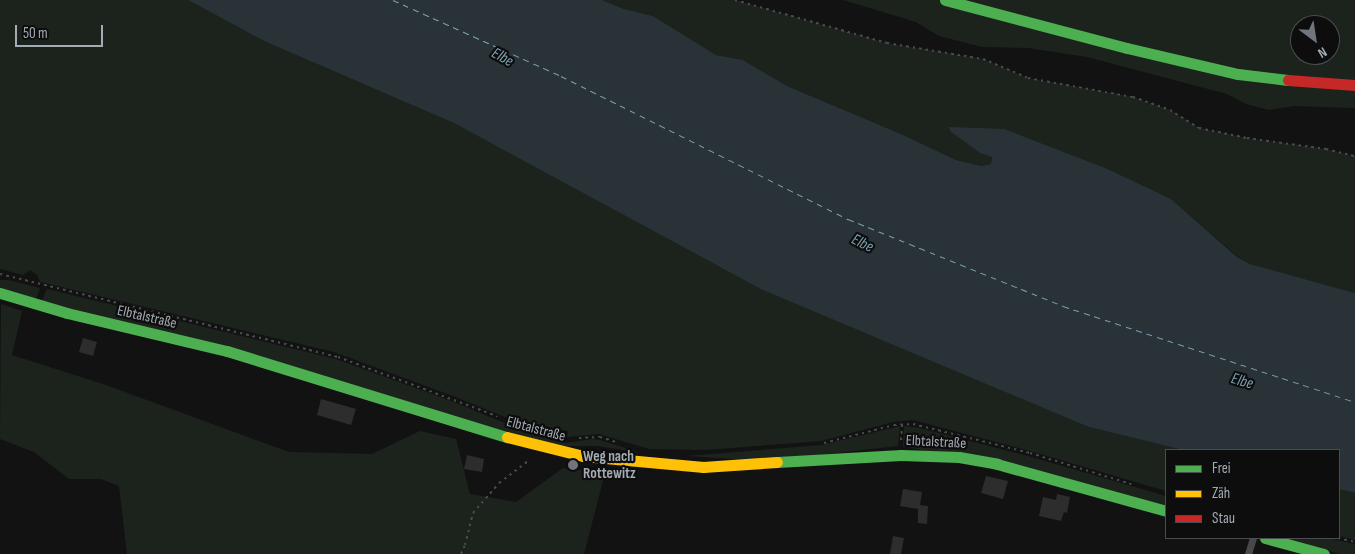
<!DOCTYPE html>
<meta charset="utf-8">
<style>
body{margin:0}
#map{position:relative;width:1355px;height:554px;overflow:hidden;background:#121213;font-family:"Sofia Sans Condensed",sans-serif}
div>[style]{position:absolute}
.green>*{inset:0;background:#1c231d}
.water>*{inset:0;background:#293337}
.ferry>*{height:1px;margin-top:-0.5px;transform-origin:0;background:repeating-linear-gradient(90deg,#7b9fae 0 6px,transparent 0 11px)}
.building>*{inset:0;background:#2d2d2e}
.path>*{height:2px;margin-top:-1px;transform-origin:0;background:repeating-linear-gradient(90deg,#484a4d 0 2.5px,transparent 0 6.5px)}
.lane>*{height:7px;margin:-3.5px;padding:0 3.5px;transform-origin:3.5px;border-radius:3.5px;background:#47494b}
.fast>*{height:11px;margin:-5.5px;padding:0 5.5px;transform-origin:5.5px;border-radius:5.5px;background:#4caf50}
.slow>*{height:11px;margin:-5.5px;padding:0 5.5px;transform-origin:5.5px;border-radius:5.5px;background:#ffc107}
.jam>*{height:11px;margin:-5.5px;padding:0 5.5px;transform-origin:5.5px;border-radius:5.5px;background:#c62828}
.dots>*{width:14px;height:14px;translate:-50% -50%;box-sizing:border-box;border:2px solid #0d0d0e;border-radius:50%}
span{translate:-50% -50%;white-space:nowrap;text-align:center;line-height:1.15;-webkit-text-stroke:4.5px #0d0d0e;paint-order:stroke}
.street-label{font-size:15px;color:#a3abb3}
.poi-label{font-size:15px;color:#a3abb3;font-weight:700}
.left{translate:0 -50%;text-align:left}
.water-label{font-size:16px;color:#7b9fae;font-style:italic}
.legend{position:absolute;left:1165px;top:449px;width:175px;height:90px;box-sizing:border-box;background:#0d0d0e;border:1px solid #494c50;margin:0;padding:6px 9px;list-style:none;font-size:15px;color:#a3abb3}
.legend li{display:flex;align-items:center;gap:10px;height:25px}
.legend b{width:25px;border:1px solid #494c50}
.north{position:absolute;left:1290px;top:15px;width:50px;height:50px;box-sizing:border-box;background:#0d0d0e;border:1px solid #494c50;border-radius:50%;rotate:149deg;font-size:14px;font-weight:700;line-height:20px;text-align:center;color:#a3abb3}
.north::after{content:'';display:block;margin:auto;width:18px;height:22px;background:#70757b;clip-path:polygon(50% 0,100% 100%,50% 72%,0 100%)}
.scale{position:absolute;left:15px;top:25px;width:88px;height:22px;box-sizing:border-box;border:2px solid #a3abb3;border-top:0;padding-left:6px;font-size:15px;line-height:18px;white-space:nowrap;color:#a3abb3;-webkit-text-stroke:4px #0d0d0e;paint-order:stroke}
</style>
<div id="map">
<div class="green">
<i style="clip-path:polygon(0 0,188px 0,264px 41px,456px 124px,1089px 427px,1183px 450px,1166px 450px,1166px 491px,1030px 451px,913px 420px,893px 422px,821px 441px,706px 450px,649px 449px,599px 434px,567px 437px,568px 431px,548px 428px,546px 433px,537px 430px,453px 396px,334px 352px,45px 283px,40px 282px,37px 275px,30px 270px,23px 275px,0 269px)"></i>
<i style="clip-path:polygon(602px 0,735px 0,887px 43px,983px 59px,1028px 78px,1133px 97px,1170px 110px,1199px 128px,1247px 138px,1326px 149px,1355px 156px,1355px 293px,1250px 264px,1238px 257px,1171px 199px,951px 131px,980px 153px,992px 157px,991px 164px,981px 166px,956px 160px,901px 134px,787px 86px,743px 60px,716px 55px,653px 16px,624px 9px)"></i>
<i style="clip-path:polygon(evenodd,843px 0,1355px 0,1355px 108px,1294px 106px,1269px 110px,1246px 104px,1227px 94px,1087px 57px,1028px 48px,982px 47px,939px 36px,916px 22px,843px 0,1300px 25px,1330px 25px,1330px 55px,1300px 55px,1300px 25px)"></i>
<i style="clip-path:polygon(0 280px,8px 280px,40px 288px,36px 299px,0 288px)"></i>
<i style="clip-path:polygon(47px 289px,336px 359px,451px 401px,535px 435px,565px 443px,592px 439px,600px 440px,641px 453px,598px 446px,557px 446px,42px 301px)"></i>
<i style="clip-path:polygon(1px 304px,22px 311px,12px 355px,106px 385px,289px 452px,372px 454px,420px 431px,456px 439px,470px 494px,516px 502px,563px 468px,605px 473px,584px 554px,127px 554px,119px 486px,101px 479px,69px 479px,34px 452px,0 439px)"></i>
<i style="clip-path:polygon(900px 426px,898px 446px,764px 461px,686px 456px,822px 445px)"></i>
<i style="clip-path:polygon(904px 426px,920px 428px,1028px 456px,1166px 496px,1166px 507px,903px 446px)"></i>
<i style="clip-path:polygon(1339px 489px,1355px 493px,1355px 540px,1339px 536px)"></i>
<i style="clip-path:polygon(1280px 538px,1327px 538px,1355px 544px,1355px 554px,1340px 554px)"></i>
</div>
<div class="water">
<i style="clip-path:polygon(188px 0,602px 0,624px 9px,653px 16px,716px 55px,743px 60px,787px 86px,901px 134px,956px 160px,981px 166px,991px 164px,992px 157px,980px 153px,950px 131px,949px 127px,1004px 129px,1105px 168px,1171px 199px,1237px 257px,1250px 264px,1355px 293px,1355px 493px,1339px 489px,1339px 450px,1183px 450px,1089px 427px,761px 289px,456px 124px,264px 41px)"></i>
</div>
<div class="ferry">
<i style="left:393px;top:0;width:184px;rotate:24.3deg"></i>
<i style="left:561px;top:76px;width:321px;rotate:26.5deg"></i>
<i style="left:848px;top:219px;width:232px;rotate:22deg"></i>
<i style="left:1063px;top:306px;width:307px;rotate:18.2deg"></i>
</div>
<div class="building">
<i style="clip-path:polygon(83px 338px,97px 342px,93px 356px,79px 352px)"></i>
<i style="clip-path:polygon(321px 399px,356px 409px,351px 425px,317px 415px)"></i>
<i style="clip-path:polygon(467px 455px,484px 459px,482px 472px,464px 469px)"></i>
<i style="clip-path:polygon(986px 476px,1008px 481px,1003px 499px,981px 493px)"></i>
<i style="clip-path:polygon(903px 489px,922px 492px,920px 505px,928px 506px,927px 524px,918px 523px,918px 509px,900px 506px)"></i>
<i style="clip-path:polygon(1057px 494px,1070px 497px,1067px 513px,1064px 512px,1061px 521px,1039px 516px,1043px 497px,1056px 500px)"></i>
<i style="clip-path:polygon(893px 536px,904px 538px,901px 554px,890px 554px)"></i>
</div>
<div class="path">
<i style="left:735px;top:0;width:158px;rotate:15.8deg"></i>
<i style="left:887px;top:43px;width:97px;rotate:9.5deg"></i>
<i style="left:983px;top:59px;width:49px;rotate:22.9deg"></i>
<i style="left:1028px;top:78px;width:107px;rotate:10.3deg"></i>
<i style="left:1133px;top:97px;width:39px;rotate:19deg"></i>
<i style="left:1170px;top:110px;width:34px;rotate:32deg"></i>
<i style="left:1199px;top:128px;width:49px;rotate:11.8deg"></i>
<i style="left:1247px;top:138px;width:80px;rotate:7.9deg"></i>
<i style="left:1326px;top:149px;width:30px;rotate:14deg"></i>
<i style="left:0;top:274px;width:348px;rotate:13.8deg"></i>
<i style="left:338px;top:357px;width:170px;rotate:20.4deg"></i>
<i style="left:579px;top:438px;width:21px;rotate:-3deg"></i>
<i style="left:600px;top:437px;width:17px;rotate:17deg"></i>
<i style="left:901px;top:440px;width:15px;rotate:-86deg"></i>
<i style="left:824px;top:443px;width:72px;rotate:-14.4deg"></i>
<i style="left:894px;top:425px;width:19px;rotate:-3deg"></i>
<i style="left:913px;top:424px;width:121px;rotate:13.9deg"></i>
<i style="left:1030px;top:453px;width:106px;rotate:17.1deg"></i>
<i style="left:1338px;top:538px;width:17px;rotate:13deg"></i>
<i style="left:461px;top:554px;width:10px;rotate:-66deg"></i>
<i style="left:465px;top:545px;width:33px;rotate:-76deg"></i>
<i style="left:473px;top:513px;width:40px;rotate:-49deg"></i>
<i style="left:499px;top:483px;width:38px;rotate:-37deg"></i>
</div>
<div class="lane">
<i style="left:1248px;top:554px;width:17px;rotate:-73deg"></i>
</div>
<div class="fast">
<i style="left:945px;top:0;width:188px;rotate:14.8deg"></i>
<i style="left:1127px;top:48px;width:114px;rotate:13.2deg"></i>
<i style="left:1238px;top:74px;width:50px;rotate:6.8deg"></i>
<i style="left:0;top:293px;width:70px;rotate:16.6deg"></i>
<i style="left:67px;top:313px;width:164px;rotate:13.4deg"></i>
<i style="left:227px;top:351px;width:293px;rotate:17.1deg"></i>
<i style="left:777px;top:462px;width:124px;rotate:-3.2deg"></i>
<i style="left:901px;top:455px;width:58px;rotate:2deg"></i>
<i style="left:959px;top:457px;width:39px;rotate:10deg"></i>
<i style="left:997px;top:464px;width:175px;rotate:15.5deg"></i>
<i style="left:1265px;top:538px;width:61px;rotate:15.2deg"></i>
</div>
<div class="slow">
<i style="left:507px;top:437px;width:78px;rotate:14deg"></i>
<i style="left:583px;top:456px;width:121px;rotate:5.2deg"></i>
<i style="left:703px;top:467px;width:74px;rotate:-3.9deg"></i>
</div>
<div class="jam">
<i style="left:1288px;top:80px;width:67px;rotate:4.3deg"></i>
</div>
<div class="dots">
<i style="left:573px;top:465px;background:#70757b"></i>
</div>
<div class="street-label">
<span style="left:147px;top:317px;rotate:13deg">Elbtalstraße</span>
<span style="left:536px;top:429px;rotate:15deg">Elbtalstraße</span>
<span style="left:936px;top:442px;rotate:3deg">Elbtalstraße</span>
</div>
<div class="poi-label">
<span class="left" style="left:583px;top:465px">Weg nach<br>Rottewitz</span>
</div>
<div class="water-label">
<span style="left:502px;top:58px;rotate:29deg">Elbe</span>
<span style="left:862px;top:244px;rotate:26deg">Elbe</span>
<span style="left:1242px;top:382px;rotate:16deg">Elbe</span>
</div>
<ul class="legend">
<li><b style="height:6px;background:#4caf50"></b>Frei</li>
<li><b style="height:6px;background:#ffc107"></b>Zäh</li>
<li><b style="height:6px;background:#c62828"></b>Stau</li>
</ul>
<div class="north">N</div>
<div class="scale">50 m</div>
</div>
